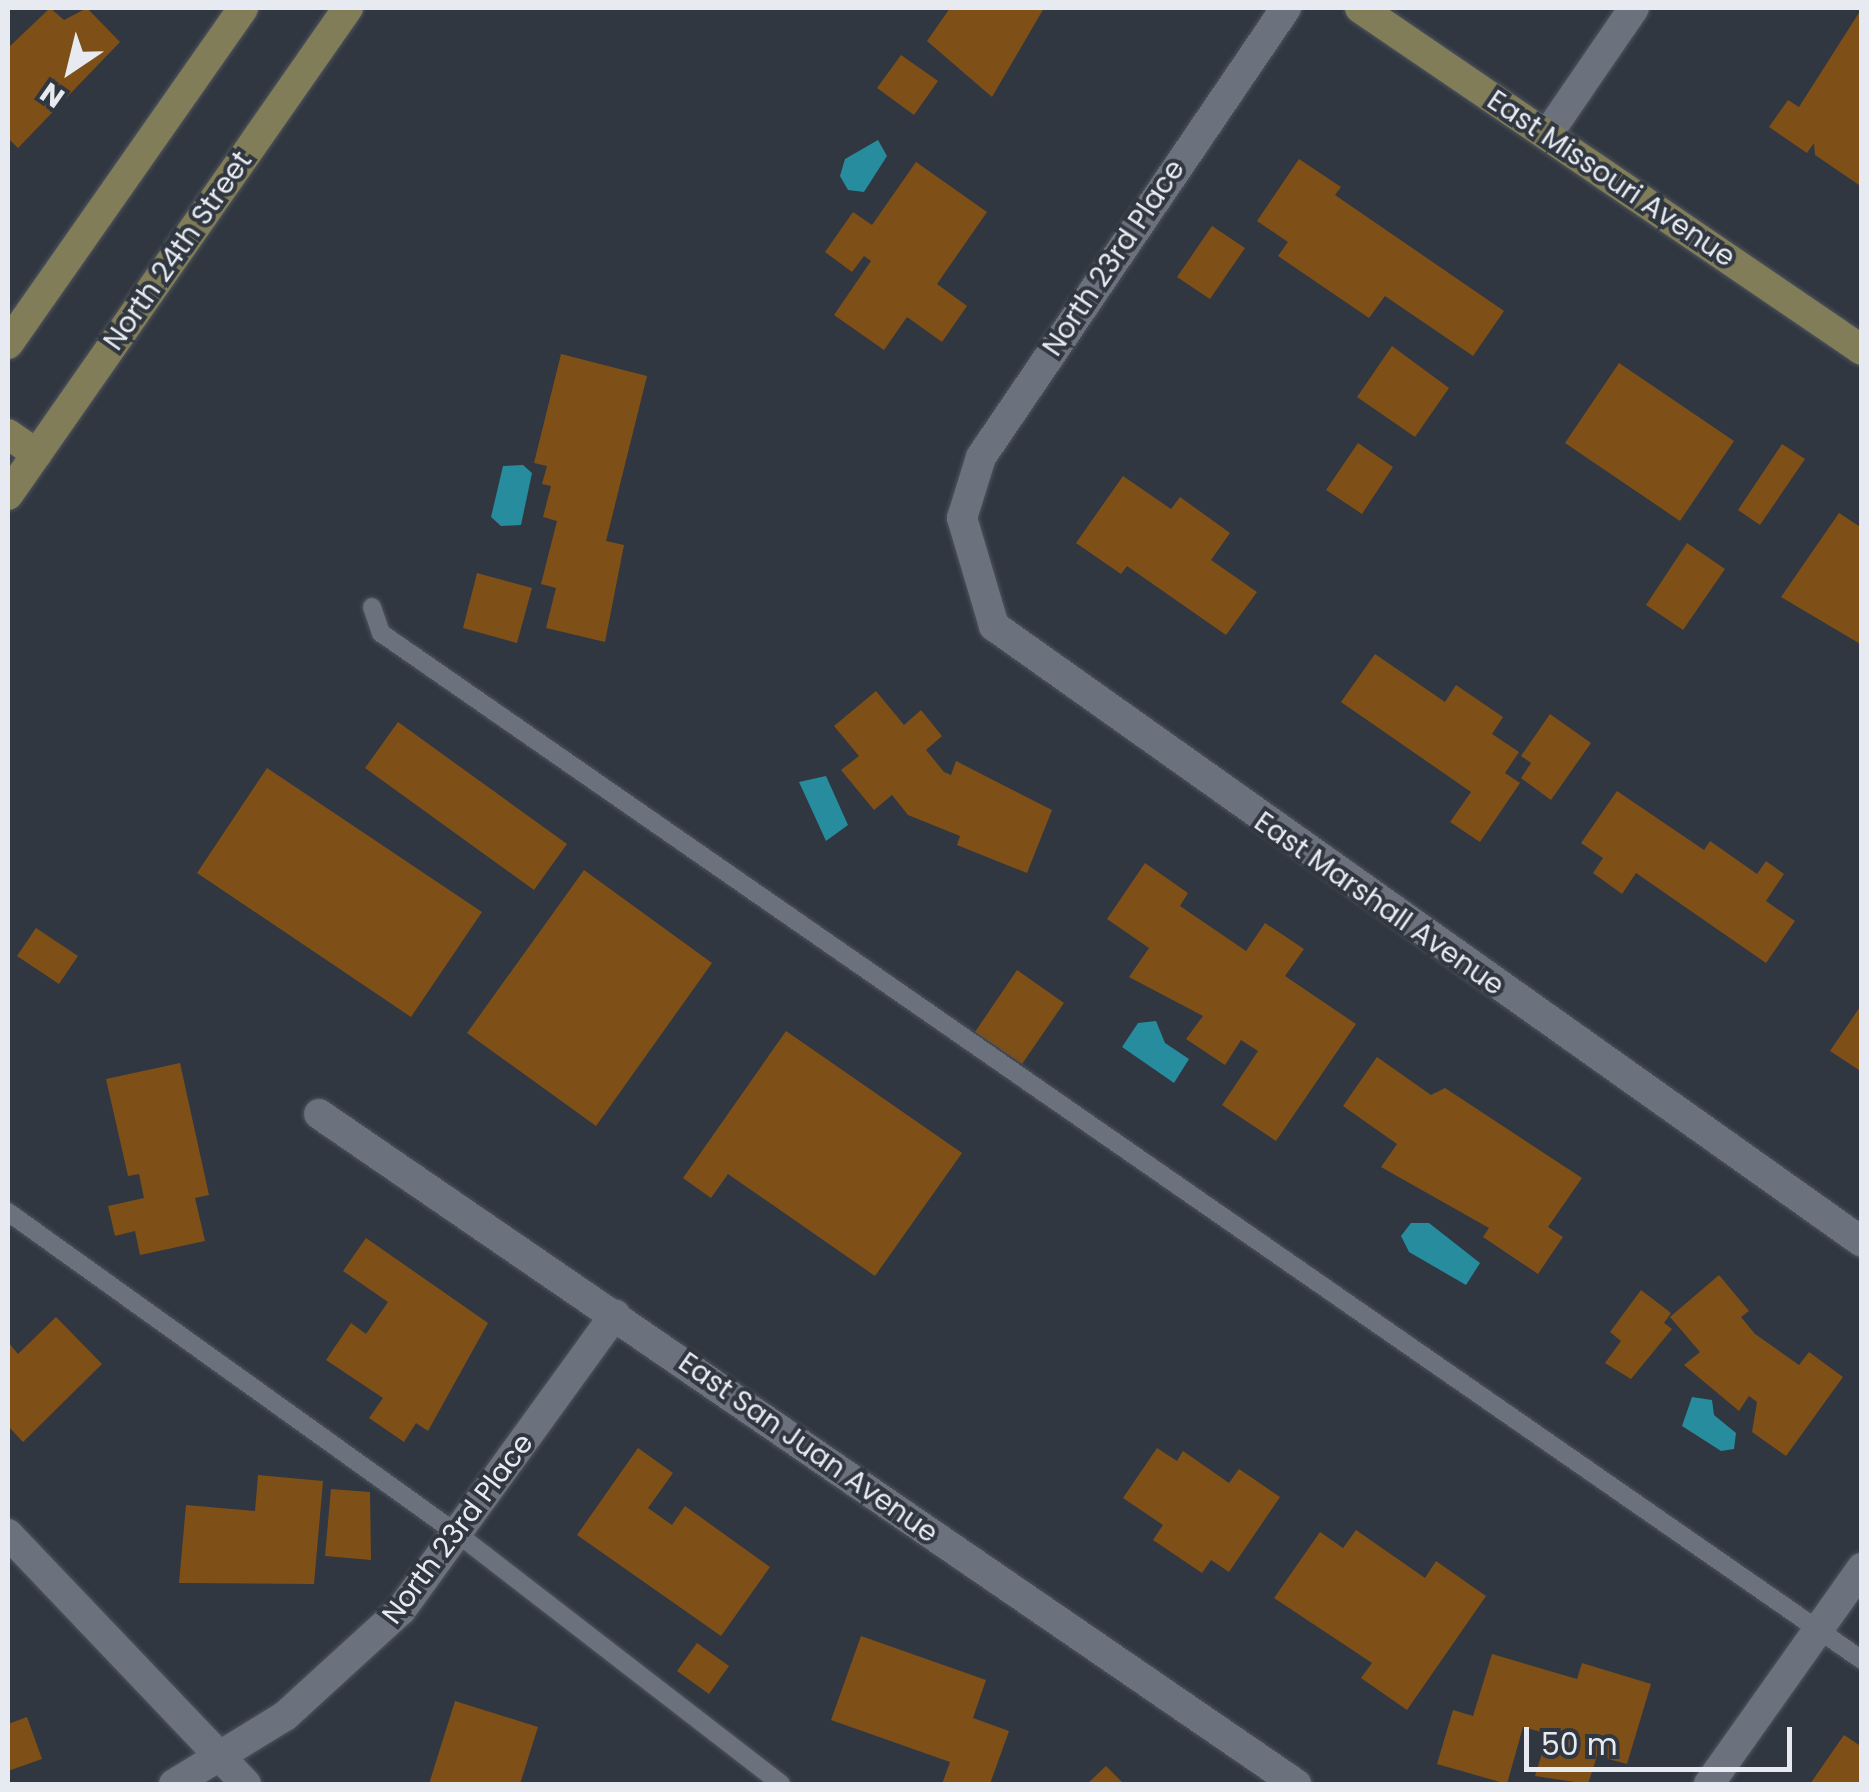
<!DOCTYPE html>
<style>
body{margin:0}
#map{position:relative;width:1869px;height:1792px;overflow:hidden;background:#303740;font-family:Poppins,sans-serif}
div>[style]{position:absolute}
.water>*{inset:0;background:#268c9e}
.building>*{inset:0;background:#7f4f18}
.roads{filter:drop-shadow(0 0 2px #4e535c) drop-shadow(0 0 2px #4e535c)}
.lane>*{height:18px;margin:-9px;padding:0 9px;transform-origin:9px;border-radius:9px;background:#6b727d}
.street>*{height:30px;margin:-15px;padding:0 15px;transform-origin:15px;border-radius:15px;background:#6b727d}
.secondary>*{height:30px;margin:-15px;padding:0 15px;transform-origin:15px;border-radius:15px;background:#817d58}
span{translate:-50% -50%;white-space:nowrap;text-align:center;line-height:1.15;-webkit-text-stroke:8px #303740;paint-order:stroke}
.street-label{font-size:28px;color:#e7ebf1}
.frame{position:absolute;inset:0;border:10px solid #e7ebf1;pointer-events:none}
.north{position:absolute;left:20px;top:20px;width:100px;height:100px;-webkit-text-stroke:8px #303740;paint-order:stroke;rotate:215deg;font-size:28px;font-weight:700;line-height:40px;text-align:center;color:#e7ebf1}
.north::after{content:'';display:block;margin:auto;width:35px;height:45px;background:#e7ebf1;clip-path:polygon(50% 0,100% 100%,50% 72%,0 100%)}
.scale{position:absolute;left:1524px;top:1727px;width:268px;height:45px;box-sizing:border-box;border:5px solid #e7ebf1;border-top:0;padding-left:12px;font-size:30px;line-height:35px;white-space:nowrap;color:#e7ebf1;-webkit-text-stroke:8px #303740;paint-order:stroke}
</style>
<div id="map">
<div class="water">
<i style="clip-path:polygon(878px 140px,887px 156px,864px 192px,848px 190px,840px 176px,845px 159px)"></i>
<i style="clip-path:polygon(523px 465px,532px 473px,521px 525px,501px 526px,491px 517px,503px 466px)"></i>
<i style="clip-path:polygon(826px 776px,848px 825px,826px 841px,799px 782px)"></i>
<i style="clip-path:polygon(1156px 1021px,1165px 1043px,1189px 1059px,1174px 1083px,1122px 1047px,1138px 1023px)"></i>
<i style="clip-path:polygon(1411px 1223px,1429px 1223px,1480px 1263px,1466px 1285px,1409px 1252px,1401px 1236px)"></i>
<i style="clip-path:polygon(1692px 1397px,1712px 1400px,1714px 1415px,1736px 1433px,1734px 1449px,1721px 1451px,1682px 1426px)"></i>
</div>
<div class="building">
<i style="clip-path:polygon(50px 8px,64px 20px,87px 8px,120px 42px,18px 148px,8px 138px,8px 48px)"></i>
<i style="clip-path:polygon(950px 8px,1044px 8px,992px 97px,927px 41px)"></i>
<i style="clip-path:polygon(1862px 8px,1862px 187px,1815px 155px,1814px 143px,1807px 153px,1769px 127px,1788px 100px,1799px 107px)"></i>
<i style="clip-path:polygon(901px 55px,938px 81px,914px 115px,877px 88px)"></i>
<i style="clip-path:polygon(1299px 159px,1341px 187px,1335px 195px,1504px 311px,1473px 356px,1385px 296px,1369px 318px,1278px 256px,1288px 242px,1257px 221px)"></i>
<i style="clip-path:polygon(916px 162px,987px 212px,937px 284px,967px 306px,942px 342px,907px 317px,884px 350px,834px 315px,871px 261px,864px 256px,852px 272px,825px 252px,853px 212px,872px 225px)"></i>
<i style="clip-path:polygon(1212px 226px,1245px 248px,1210px 299px,1177px 277px)"></i>
<i style="clip-path:polygon(1392px 346px,1449px 388px,1415px 437px,1357px 397px)"></i>
<i style="clip-path:polygon(561px 354px,647px 376px,606px 541px,624px 545px,605px 642px,546px 628px,556px 588px,541px 584px,557px 521px,543px 517px,551px 486px,542px 484px,547px 466px,534px 463px)"></i>
<i style="clip-path:polygon(1619px 363px,1734px 441px,1680px 521px,1565px 443px)"></i>
<i style="clip-path:polygon(1358px 443px,1393px 467px,1362px 514px,1326px 490px)"></i>
<i style="clip-path:polygon(1782px 444px,1805px 459px,1760px 525px,1738px 510px)"></i>
<i style="clip-path:polygon(1123px 476px,1171px 509px,1180px 497px,1230px 533px,1211px 560px,1257px 592px,1226px 635px,1127px 566px,1121px 574px,1076px 543px)"></i>
<i style="clip-path:polygon(1839px 513px,1862px 528px,1862px 645px,1781px 597px)"></i>
<i style="clip-path:polygon(1687px 543px,1725px 569px,1683px 630px,1646px 605px)"></i>
<i style="clip-path:polygon(477px 573px,532px 588px,517px 643px,463px 628px)"></i>
<i style="clip-path:polygon(1375px 654px,1445px 702px,1456px 685px,1503px 717px,1492px 734px,1519px 752px,1505px 773px,1520px 783px,1480px 842px,1450px 822px,1471px 792px,1341px 702px)"></i>
<i style="clip-path:polygon(876px 691px,904px 725px,921px 710px,942px 736px,926px 750px,944px 772px,951px 775px,956px 761px,1052px 810px,1027px 873px,957px 845px,960px 836px,908px 815px,892px 795px,874px 810px,841px 770px,859px 756px,834px 726px)"></i>
<i style="clip-path:polygon(1550px 714px,1591px 743px,1551px 800px,1521px 778px,1531px 763px,1521px 756px)"></i>
<i style="clip-path:polygon(398px 722px,567px 844px,534px 890px,365px 768px)"></i>
<i style="clip-path:polygon(267px 768px,482px 912px,411px 1017px,197px 873px)"></i>
<i style="clip-path:polygon(1617px 791px,1704px 850px,1710px 841px,1757px 874px,1766px 861px,1784px 874px,1766px 901px,1795px 921px,1766px 963px,1636px 873px,1622px 894px,1593px 873px,1603px 858px,1581px 843px)"></i>
<i style="clip-path:polygon(1145px 863px,1188px 893px,1180px 906px,1246px 951px,1265px 923px,1304px 949px,1285px 976px,1356px 1024px,1276px 1141px,1222px 1105px,1258px 1051px,1241px 1040px,1225px 1065px,1186px 1039px,1203px 1016px,1129px 977px,1149px 948px,1107px 919px)"></i>
<i style="clip-path:polygon(584px 870px,712px 963px,596px 1126px,467px 1033px)"></i>
<i style="clip-path:polygon(36px 928px,78px 956px,59px 984px,17px 956px)"></i>
<i style="clip-path:polygon(1017px 970px,1064px 1003px,1022px 1064px,975px 1032px)"></i>
<i style="clip-path:polygon(1862px 1004px,1862px 1072px,1830px 1051px)"></i>
<i style="clip-path:polygon(786px 1031px,962px 1153px,875px 1276px,728px 1174px,711px 1198px,683px 1178px)"></i>
<i style="clip-path:polygon(1377px 1057px,1431px 1095px,1445px 1088px,1582px 1178px,1548px 1227px,1563px 1237px,1538px 1274px,1483px 1237px,1489px 1228px,1381px 1167px,1397px 1144px,1343px 1106px)"></i>
<i style="clip-path:polygon(180px 1063px,209px 1195px,195px 1198px,205px 1241px,140px 1255px,135px 1231px,115px 1236px,108px 1206px,144px 1198px,139px 1174px,128px 1176px,106px 1079px)"></i>
<i style="clip-path:polygon(366px 1238px,488px 1323px,428px 1431px,416px 1423px,404px 1442px,369px 1418px,383px 1398px,326px 1360px,351px 1323px,366px 1334px,388px 1302px,343px 1271px)"></i>
<i style="clip-path:polygon(1719px 1275px,1749px 1311px,1741px 1317px,1755px 1334px,1799px 1365px,1809px 1352px,1843px 1377px,1786px 1456px,1752px 1432px,1757px 1402px,1749px 1396px,1739px 1411px,1684px 1365px,1700px 1352px,1670px 1317px)"></i>
<i style="clip-path:polygon(1641px 1290px,1671px 1313px,1664px 1323px,1672px 1329px,1631px 1379px,1605px 1363px,1621px 1341px,1610px 1332px)"></i>
<i style="clip-path:polygon(56px 1317px,102px 1364px,23px 1442px,8px 1426px,8px 1342px,18px 1354px)"></i>
<i style="clip-path:polygon(638px 1448px,673px 1473px,648px 1508px,672px 1525px,685px 1506px,770px 1567px,721px 1636px,577px 1535px)"></i>
<i style="clip-path:polygon(1157px 1448px,1177px 1461px,1183px 1451px,1229px 1483px,1239px 1469px,1280px 1497px,1229px 1572px,1211px 1560px,1202px 1573px,1153px 1540px,1163px 1525px,1123px 1498px)"></i>
<i style="clip-path:polygon(258px 1475px,323px 1481px,314px 1584px,179px 1583px,186px 1505px,255px 1511px)"></i>
<i style="clip-path:polygon(331px 1489px,370px 1492px,371px 1560px,325px 1556px)"></i>
<i style="clip-path:polygon(1356px 1530px,1425px 1578px,1436px 1561px,1486px 1596px,1407px 1710px,1361px 1678px,1372px 1663px,1274px 1598px,1320px 1532px,1343px 1548px)"></i>
<i style="clip-path:polygon(861px 1636px,986px 1680px,973px 1718px,1009px 1731px,990px 1784px,942px 1784px,950px 1762px,831px 1720px)"></i>
<i style="clip-path:polygon(697px 1643px,729px 1666px,709px 1694px,677px 1671px)"></i>
<i style="clip-path:polygon(1492px 1654px,1577px 1679px,1582px 1663px,1651px 1684px,1627px 1764px,1597px 1756px,1588px 1784px,1535px 1776px,1548px 1734px,1523px 1727px,1507px 1784px,1437px 1764px,1453px 1710px,1473px 1716px)"></i>
<i style="clip-path:polygon(455px 1701px,538px 1727px,520px 1784px,429px 1784px)"></i>
<i style="clip-path:polygon(27px 1717px,42px 1759px,8px 1771px,8px 1724px)"></i>
<i style="clip-path:polygon(1844px 1735px,1862px 1747px,1862px 1784px,1810px 1784px)"></i>
<i style="clip-path:polygon(1106px 1766px,1124px 1784px,1087px 1784px)"></i>
</div>
<div class="roads">
<div class="lane">
<i style="left:372px;top:607px;width:28px;rotate:71deg"></i>
<i style="left:381px;top:633px;width:1802px;rotate:34.74deg"></i>
<i style="left:8px;top:1212px;width:555px;rotate:35.61deg"></i>
<i style="left:459px;top:1535px;width:407px;rotate:37.7deg"></i>
</div>
<div class="street">
<i style="left:1286px;top:8px;width:543px;rotate:124.19deg"></i>
<i style="left:981px;top:457px;width:64px;rotate:107.3deg"></i>
<i style="left:962px;top:518px;width:113px;rotate:73.5deg"></i>
<i style="left:994px;top:626px;width:1064px;rotate:35.36deg"></i>
<i style="left:1547px;top:135px;width:154px;rotate:-55.6deg"></i>
<i style="left:319px;top:1114px;width:1185px;rotate:34.44deg"></i>
<i style="left:8px;top:1534px;width:345px;rotate:46.4deg"></i>
<i style="left:174px;top:1784px;width:130px;rotate:-31.5deg"></i>
<i style="left:285px;top:1716px;width:157px;rotate:-42.4deg"></i>
<i style="left:401px;top:1610px;width:365px;rotate:-54.1deg"></i>
<i style="left:1709px;top:1784px;width:265px;rotate:-54.7deg"></i>
</div>
<div class="secondary">
<i style="left:1360px;top:8px;width:607px;rotate:34.27deg"></i>
<i style="left:8px;top:344px;width:410px;rotate:-55deg"></i>
<i style="left:8px;top:434px;width:35px;rotate:35deg"></i>
<i style="left:8px;top:495px;width:594px;rotate:-55.08deg"></i>
</div>
</div>
<div class="street-label">
<span style="left:1611px;top:179px;rotate:34deg">East Missouri Avenue</span>
<span style="left:178px;top:251px;rotate:-55deg">North 24th Street</span>
<span style="left:1114px;top:258px;rotate:-56deg">North 23rd Place</span>
<span style="left:1379px;top:904px;rotate:35deg">East Marshall Avenue</span>
<span style="left:808px;top:1448px;rotate:35deg">East San Juan Avenue</span>
<span style="left:458px;top:1529px;rotate:-53deg">North 23rd Place</span>
</div>
<div class="frame"></div>
<div class="north">N</div>
<div class="scale">50 m</div>
</div>
